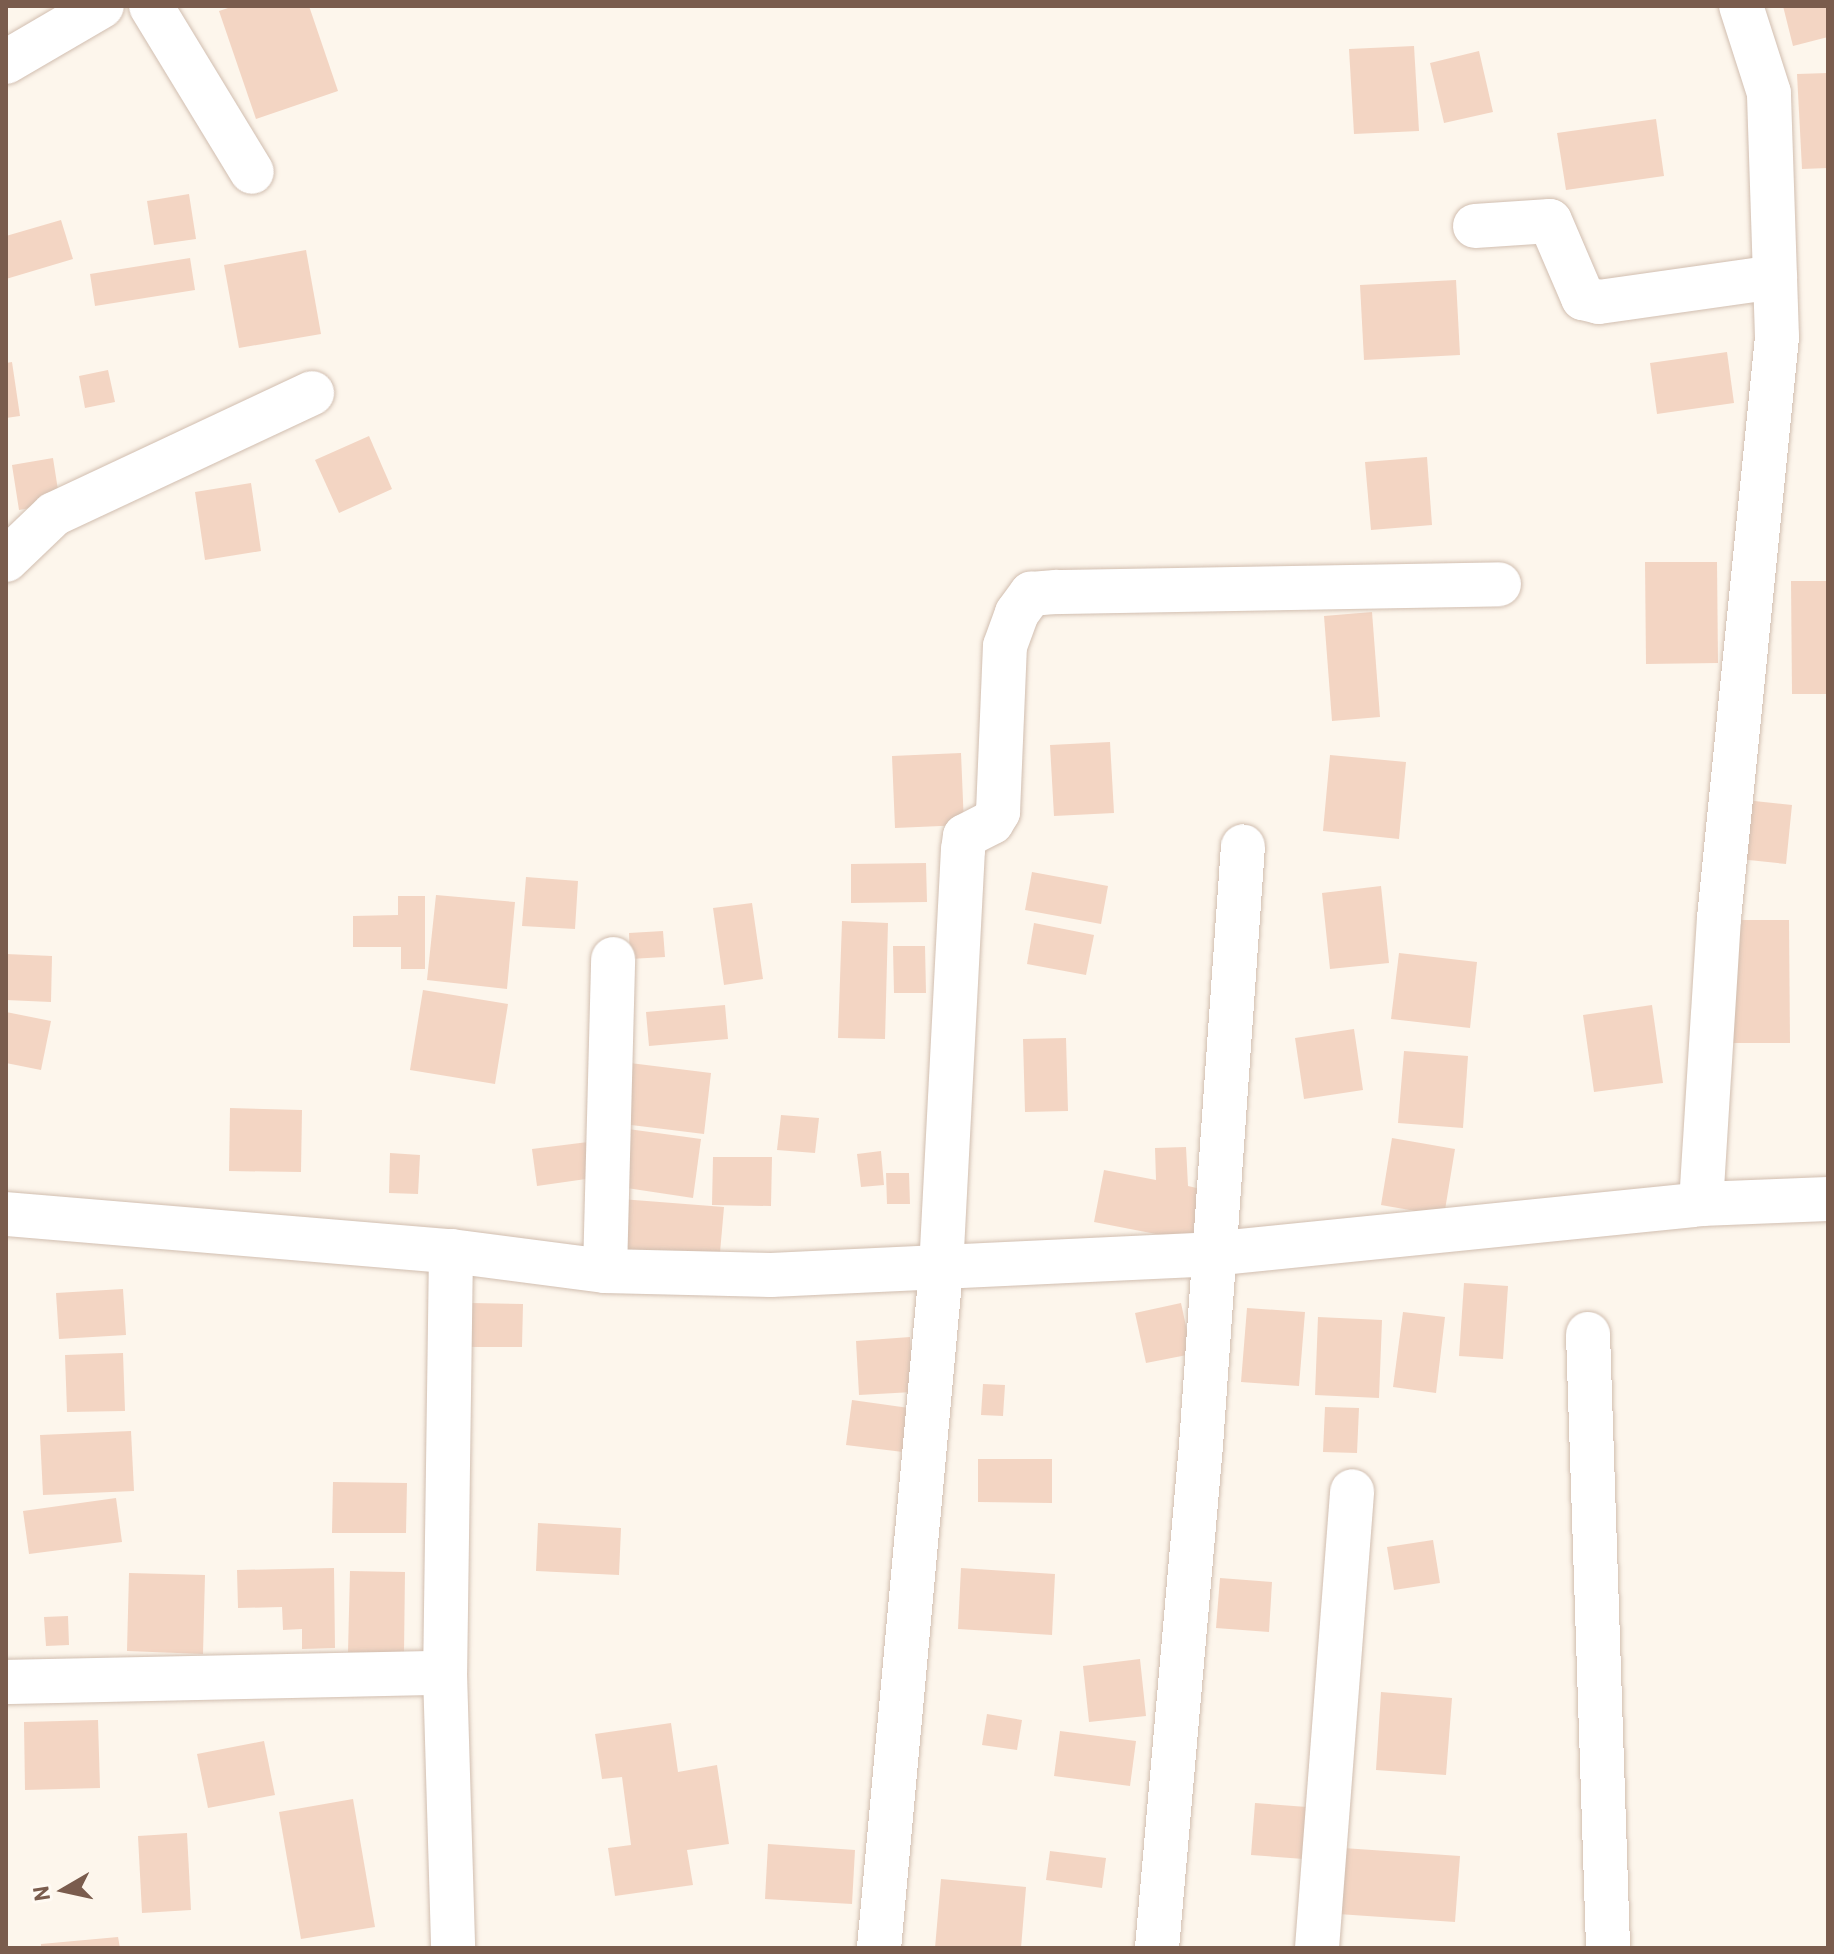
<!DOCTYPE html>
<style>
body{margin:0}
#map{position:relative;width:1834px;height:1954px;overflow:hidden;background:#fdf6ec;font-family:Barlow,sans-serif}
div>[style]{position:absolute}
.building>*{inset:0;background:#f3d5c3}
.roads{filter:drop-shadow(0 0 2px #d1beb0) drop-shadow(0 0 2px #d1beb0)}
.minor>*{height:44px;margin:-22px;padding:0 22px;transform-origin:22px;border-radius:22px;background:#fff}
span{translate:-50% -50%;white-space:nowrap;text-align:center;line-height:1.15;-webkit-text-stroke:7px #fffaf3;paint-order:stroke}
.frame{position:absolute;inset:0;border:8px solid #7a5c4d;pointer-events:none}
.north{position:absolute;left:24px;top:1850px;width:80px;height:80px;-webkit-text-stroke:6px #fffaf3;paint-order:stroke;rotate:261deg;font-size:22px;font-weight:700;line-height:32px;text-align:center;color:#7a5c4d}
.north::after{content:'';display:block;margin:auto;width:28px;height:36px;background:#7a5c4d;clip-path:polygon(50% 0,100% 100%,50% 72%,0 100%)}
</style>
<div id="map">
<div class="building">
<i style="clip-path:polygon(234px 6px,309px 6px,338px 91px,256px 119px,219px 11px)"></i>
<i style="clip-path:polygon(1783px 6px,1828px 6px,1828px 37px,1793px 46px)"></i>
<i style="clip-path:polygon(1414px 46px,1419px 131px,1354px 134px,1349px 49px)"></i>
<i style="clip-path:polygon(1479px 51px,1493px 112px,1444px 123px,1430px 63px)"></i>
<i style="clip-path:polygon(1828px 73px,1828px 168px,1802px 169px,1797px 74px)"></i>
<i style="clip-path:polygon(1656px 119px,1664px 176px,1566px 190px,1557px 133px)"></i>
<i style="clip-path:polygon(189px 194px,196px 239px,154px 245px,147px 201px)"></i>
<i style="clip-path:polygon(61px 220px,73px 259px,6px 279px,6px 236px)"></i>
<i style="clip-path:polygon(306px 250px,321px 334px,239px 348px,224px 265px)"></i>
<i style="clip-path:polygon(190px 258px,195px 290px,95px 306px,90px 274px)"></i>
<i style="clip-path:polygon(1456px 280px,1460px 355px,1364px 360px,1360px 285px)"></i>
<i style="clip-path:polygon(1727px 352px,1734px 403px,1657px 414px,1650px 363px)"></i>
<i style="clip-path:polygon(12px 362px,20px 416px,6px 418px,6px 363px)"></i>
<i style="clip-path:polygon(108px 370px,115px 402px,85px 408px,79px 376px)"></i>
<i style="clip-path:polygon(369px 436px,392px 489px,339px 513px,315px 460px)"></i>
<i style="clip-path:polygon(1427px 457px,1432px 525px,1371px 530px,1365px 462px)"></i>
<i style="clip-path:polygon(53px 458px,60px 503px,19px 510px,12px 465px)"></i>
<i style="clip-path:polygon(251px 483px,261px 551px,205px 560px,195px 492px)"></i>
<i style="clip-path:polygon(1645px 562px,1717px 562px,1718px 663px,1646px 664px)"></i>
<i style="clip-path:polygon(1791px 581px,1828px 581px,1828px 694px,1792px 694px)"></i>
<i style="clip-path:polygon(1372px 612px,1380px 717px,1332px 721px,1324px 616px)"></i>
<i style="clip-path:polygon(1110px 742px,1114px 813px,1054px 816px,1050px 745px)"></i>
<i style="clip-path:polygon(961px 753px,964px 825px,895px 828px,892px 756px)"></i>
<i style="clip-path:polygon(1330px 755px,1406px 762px,1399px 839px,1323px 831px)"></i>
<i style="clip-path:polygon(1745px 800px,1792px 805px,1786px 864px,1739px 859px)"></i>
<i style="clip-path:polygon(926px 863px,927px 902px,851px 903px,851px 864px)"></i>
<i style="clip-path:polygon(1032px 872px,1108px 886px,1101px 924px,1025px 910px)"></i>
<i style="clip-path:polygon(526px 877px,578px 881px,575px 929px,522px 926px)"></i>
<i style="clip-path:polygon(1381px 886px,1389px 963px,1330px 969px,1322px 893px)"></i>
<i style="clip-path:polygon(436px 895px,515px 902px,507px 989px,427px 980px)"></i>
<i style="clip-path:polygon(398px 896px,425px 896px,425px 969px,401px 969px,401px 947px,353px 947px,353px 916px,398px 915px)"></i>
<i style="clip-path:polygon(752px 903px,763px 979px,724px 985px,713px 908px)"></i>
<i style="clip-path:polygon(1726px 920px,1789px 920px,1790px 1043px,1727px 1043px)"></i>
<i style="clip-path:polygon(842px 921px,888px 923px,885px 1039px,838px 1038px)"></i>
<i style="clip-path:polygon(1034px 923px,1094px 935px,1086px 975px,1027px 964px)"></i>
<i style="clip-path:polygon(663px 931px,665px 957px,630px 959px,629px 933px)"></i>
<i style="clip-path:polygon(893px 946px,925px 946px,926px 993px,894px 993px)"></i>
<i style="clip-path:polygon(1399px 953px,1477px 962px,1470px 1028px,1391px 1019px)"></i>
<i style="clip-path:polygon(6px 954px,52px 956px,51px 1002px,6px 1000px)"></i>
<i style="clip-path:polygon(423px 990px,508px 1004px,495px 1084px,410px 1070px)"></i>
<i style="clip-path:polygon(725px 1005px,728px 1039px,649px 1046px,646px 1012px)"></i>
<i style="clip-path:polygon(1652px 1005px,1663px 1083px,1594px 1092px,1583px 1015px)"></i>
<i style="clip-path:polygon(6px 1012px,51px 1021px,41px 1070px,6px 1063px)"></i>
<i style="clip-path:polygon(1354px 1029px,1363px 1090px,1304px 1099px,1295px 1038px)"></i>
<i style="clip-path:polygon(1066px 1038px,1068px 1111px,1025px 1112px,1023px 1039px)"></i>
<i style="clip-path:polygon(1404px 1051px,1468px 1056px,1463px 1128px,1398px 1123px)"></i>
<i style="clip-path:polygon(630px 1063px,711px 1073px,704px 1134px,623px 1124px)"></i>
<i style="clip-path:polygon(230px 1108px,302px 1110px,301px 1172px,229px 1171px)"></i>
<i style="clip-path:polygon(781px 1115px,819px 1118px,815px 1153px,777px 1150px)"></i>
<i style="clip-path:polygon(628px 1129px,701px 1139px,693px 1198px,620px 1187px)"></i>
<i style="clip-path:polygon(1392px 1138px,1455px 1149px,1444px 1216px,1381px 1205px)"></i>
<i style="clip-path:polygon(588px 1142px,593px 1178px,537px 1186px,532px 1149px)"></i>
<i style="clip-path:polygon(1186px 1147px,1188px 1186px,1201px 1189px,1192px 1241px,1094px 1222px,1104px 1170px,1156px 1180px,1155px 1148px)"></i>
<i style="clip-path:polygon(881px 1151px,884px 1185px,861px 1187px,857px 1154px)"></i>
<i style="clip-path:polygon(390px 1153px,420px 1155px,418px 1194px,389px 1193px)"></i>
<i style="clip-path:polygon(713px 1157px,772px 1157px,771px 1206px,712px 1205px)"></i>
<i style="clip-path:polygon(886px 1173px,909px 1173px,910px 1204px,887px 1204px)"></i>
<i style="clip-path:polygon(621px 1199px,724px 1207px,719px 1264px,616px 1256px)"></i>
<i style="clip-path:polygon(1464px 1283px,1508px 1286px,1503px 1359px,1459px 1356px)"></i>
<i style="clip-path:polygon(123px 1289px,126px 1335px,59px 1339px,56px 1293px)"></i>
<i style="clip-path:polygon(471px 1303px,523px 1304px,522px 1347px,470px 1347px)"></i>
<i style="clip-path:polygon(1181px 1303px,1192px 1354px,1146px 1363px,1135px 1313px)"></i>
<i style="clip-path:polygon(1247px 1308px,1305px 1312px,1299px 1386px,1241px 1382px)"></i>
<i style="clip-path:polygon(1403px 1312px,1445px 1317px,1436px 1393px,1393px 1387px)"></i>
<i style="clip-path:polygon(1318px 1317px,1382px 1320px,1379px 1398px,1315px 1395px)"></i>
<i style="clip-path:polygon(910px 1337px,913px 1392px,859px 1395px,856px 1341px)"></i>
<i style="clip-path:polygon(123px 1353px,125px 1411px,67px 1412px,65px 1355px)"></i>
<i style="clip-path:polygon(983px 1384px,1005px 1385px,1003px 1416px,981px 1415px)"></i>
<i style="clip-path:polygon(852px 1400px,909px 1408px,903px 1452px,846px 1445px)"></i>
<i style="clip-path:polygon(1325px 1407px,1359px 1408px,1357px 1453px,1323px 1452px)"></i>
<i style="clip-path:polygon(131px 1431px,134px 1491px,43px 1495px,40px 1435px)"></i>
<i style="clip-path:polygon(978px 1459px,1052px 1459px,1052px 1503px,978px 1502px)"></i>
<i style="clip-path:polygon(333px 1482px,407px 1483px,406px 1533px,332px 1533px)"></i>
<i style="clip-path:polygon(116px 1498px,122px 1542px,29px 1554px,23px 1511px)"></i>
<i style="clip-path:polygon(538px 1523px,621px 1528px,619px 1575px,536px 1571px)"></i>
<i style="clip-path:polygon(1433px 1540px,1440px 1583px,1394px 1590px,1387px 1547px)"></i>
<i style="clip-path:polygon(334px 1568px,335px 1648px,302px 1649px,302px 1629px,283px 1630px,282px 1607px,238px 1608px,237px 1570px)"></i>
<i style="clip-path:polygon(961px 1568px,1055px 1574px,1052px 1635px,958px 1629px)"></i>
<i style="clip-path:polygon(350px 1571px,405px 1572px,404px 1653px,348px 1652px)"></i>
<i style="clip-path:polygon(129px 1573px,205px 1575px,203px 1654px,127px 1651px)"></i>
<i style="clip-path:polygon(1220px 1578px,1272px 1582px,1269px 1632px,1216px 1628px)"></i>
<i style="clip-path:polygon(68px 1616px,69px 1645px,46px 1646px,44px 1617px)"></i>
<i style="clip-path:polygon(1140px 1659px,1146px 1716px,1089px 1722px,1083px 1666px)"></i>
<i style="clip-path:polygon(1381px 1692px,1452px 1698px,1446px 1775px,1376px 1770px)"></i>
<i style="clip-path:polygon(987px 1714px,1022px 1720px,1017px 1750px,982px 1745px)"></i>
<i style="clip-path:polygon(98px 1720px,100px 1788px,25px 1790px,24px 1722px)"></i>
<i style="clip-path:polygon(671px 1723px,678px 1772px,717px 1765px,729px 1844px,687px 1850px,693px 1885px,615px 1896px,608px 1848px,631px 1845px,622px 1777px,602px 1779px,595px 1734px)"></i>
<i style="clip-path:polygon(1060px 1731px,1136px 1741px,1130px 1786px,1054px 1776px)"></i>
<i style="clip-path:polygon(264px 1741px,275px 1795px,208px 1808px,197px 1754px)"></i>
<i style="clip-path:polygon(353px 1799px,375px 1927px,301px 1939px,279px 1812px)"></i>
<i style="clip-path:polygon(1255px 1803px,1307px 1807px,1304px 1859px,1251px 1855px)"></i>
<i style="clip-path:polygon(187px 1833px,191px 1910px,142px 1913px,138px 1836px)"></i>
<i style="clip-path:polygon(768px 1844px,855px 1850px,852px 1904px,765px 1899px)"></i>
<i style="clip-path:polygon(1343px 1848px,1460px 1856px,1455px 1922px,1338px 1914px)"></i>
<i style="clip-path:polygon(1050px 1851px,1106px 1858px,1102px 1888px,1046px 1880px)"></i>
<i style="clip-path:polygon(941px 1879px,1026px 1887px,1021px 1948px,935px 1948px)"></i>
<i style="clip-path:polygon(118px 1937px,120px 1948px,41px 1948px,41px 1944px)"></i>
</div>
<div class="roads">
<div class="minor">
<i style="left:151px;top:6px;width:194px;rotate:58.7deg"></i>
<i style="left:6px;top:62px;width:111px;rotate:-30.3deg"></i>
<i style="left:1475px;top:226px;width:75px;rotate:-3.8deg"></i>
<i style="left:1550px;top:221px;width:84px;rotate:66.8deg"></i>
<i style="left:1583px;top:298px;width:16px;rotate:14deg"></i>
<i style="left:1599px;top:302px;width:178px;rotate:-8.1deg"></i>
<i style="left:6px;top:560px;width:66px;rotate:-43.8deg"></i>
<i style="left:54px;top:514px;width:285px;rotate:-25.1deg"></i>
<i style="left:1701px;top:1204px;width:287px;rotate:-86.4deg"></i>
<i style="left:1719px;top:918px;width:584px;rotate:-84.3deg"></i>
<i style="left:1777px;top:337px;width:244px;rotate:-91.9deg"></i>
<i style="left:1769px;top:93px;width:91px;rotate:-107.8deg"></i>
<i style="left:6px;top:1214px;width:447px;rotate:4.8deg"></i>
<i style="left:451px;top:1251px;width:155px;rotate:7.4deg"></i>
<i style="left:605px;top:1271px;width:166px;rotate:1.4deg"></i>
<i style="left:771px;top:1275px;width:441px;rotate:-2.7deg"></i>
<i style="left:1211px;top:1254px;width:493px;rotate:-5.8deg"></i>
<i style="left:1701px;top:1204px;width:127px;rotate:-2.3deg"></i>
<i style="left:451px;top:1251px;width:422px;rotate:90.8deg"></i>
<i style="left:445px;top:1673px;width:275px;rotate:88.3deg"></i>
<i style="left:605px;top:1271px;width:312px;rotate:-88.5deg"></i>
<i style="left:1588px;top:1334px;width:614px;rotate:88.13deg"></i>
<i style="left:6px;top:1682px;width:439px;rotate:-1.2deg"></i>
<i style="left:879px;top:1948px;width:682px;rotate:-84.78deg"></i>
<i style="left:941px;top:1269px;width:420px;rotate:-87deg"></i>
<i style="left:963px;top:850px;width:14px;rotate:-82deg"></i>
<i style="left:965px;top:836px;width:30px;rotate:-27deg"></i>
<i style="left:992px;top:822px;width:12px;rotate:-59deg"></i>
<i style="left:998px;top:812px;width:166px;rotate:-87.6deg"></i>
<i style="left:1005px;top:646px;width:35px;rotate:-70deg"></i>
<i style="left:1017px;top:613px;width:24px;rotate:-54deg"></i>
<i style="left:1031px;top:594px;width:25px;rotate:-5deg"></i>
<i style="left:1056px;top:592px;width:443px;rotate:-1deg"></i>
<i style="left:1157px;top:1948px;width:505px;rotate:-85deg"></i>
<i style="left:1201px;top:1445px;width:600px;rotate:-85.99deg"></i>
<i style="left:1317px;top:1948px;width:458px;rotate:-85.6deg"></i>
</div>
</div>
<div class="frame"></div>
<div class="north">N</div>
</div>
